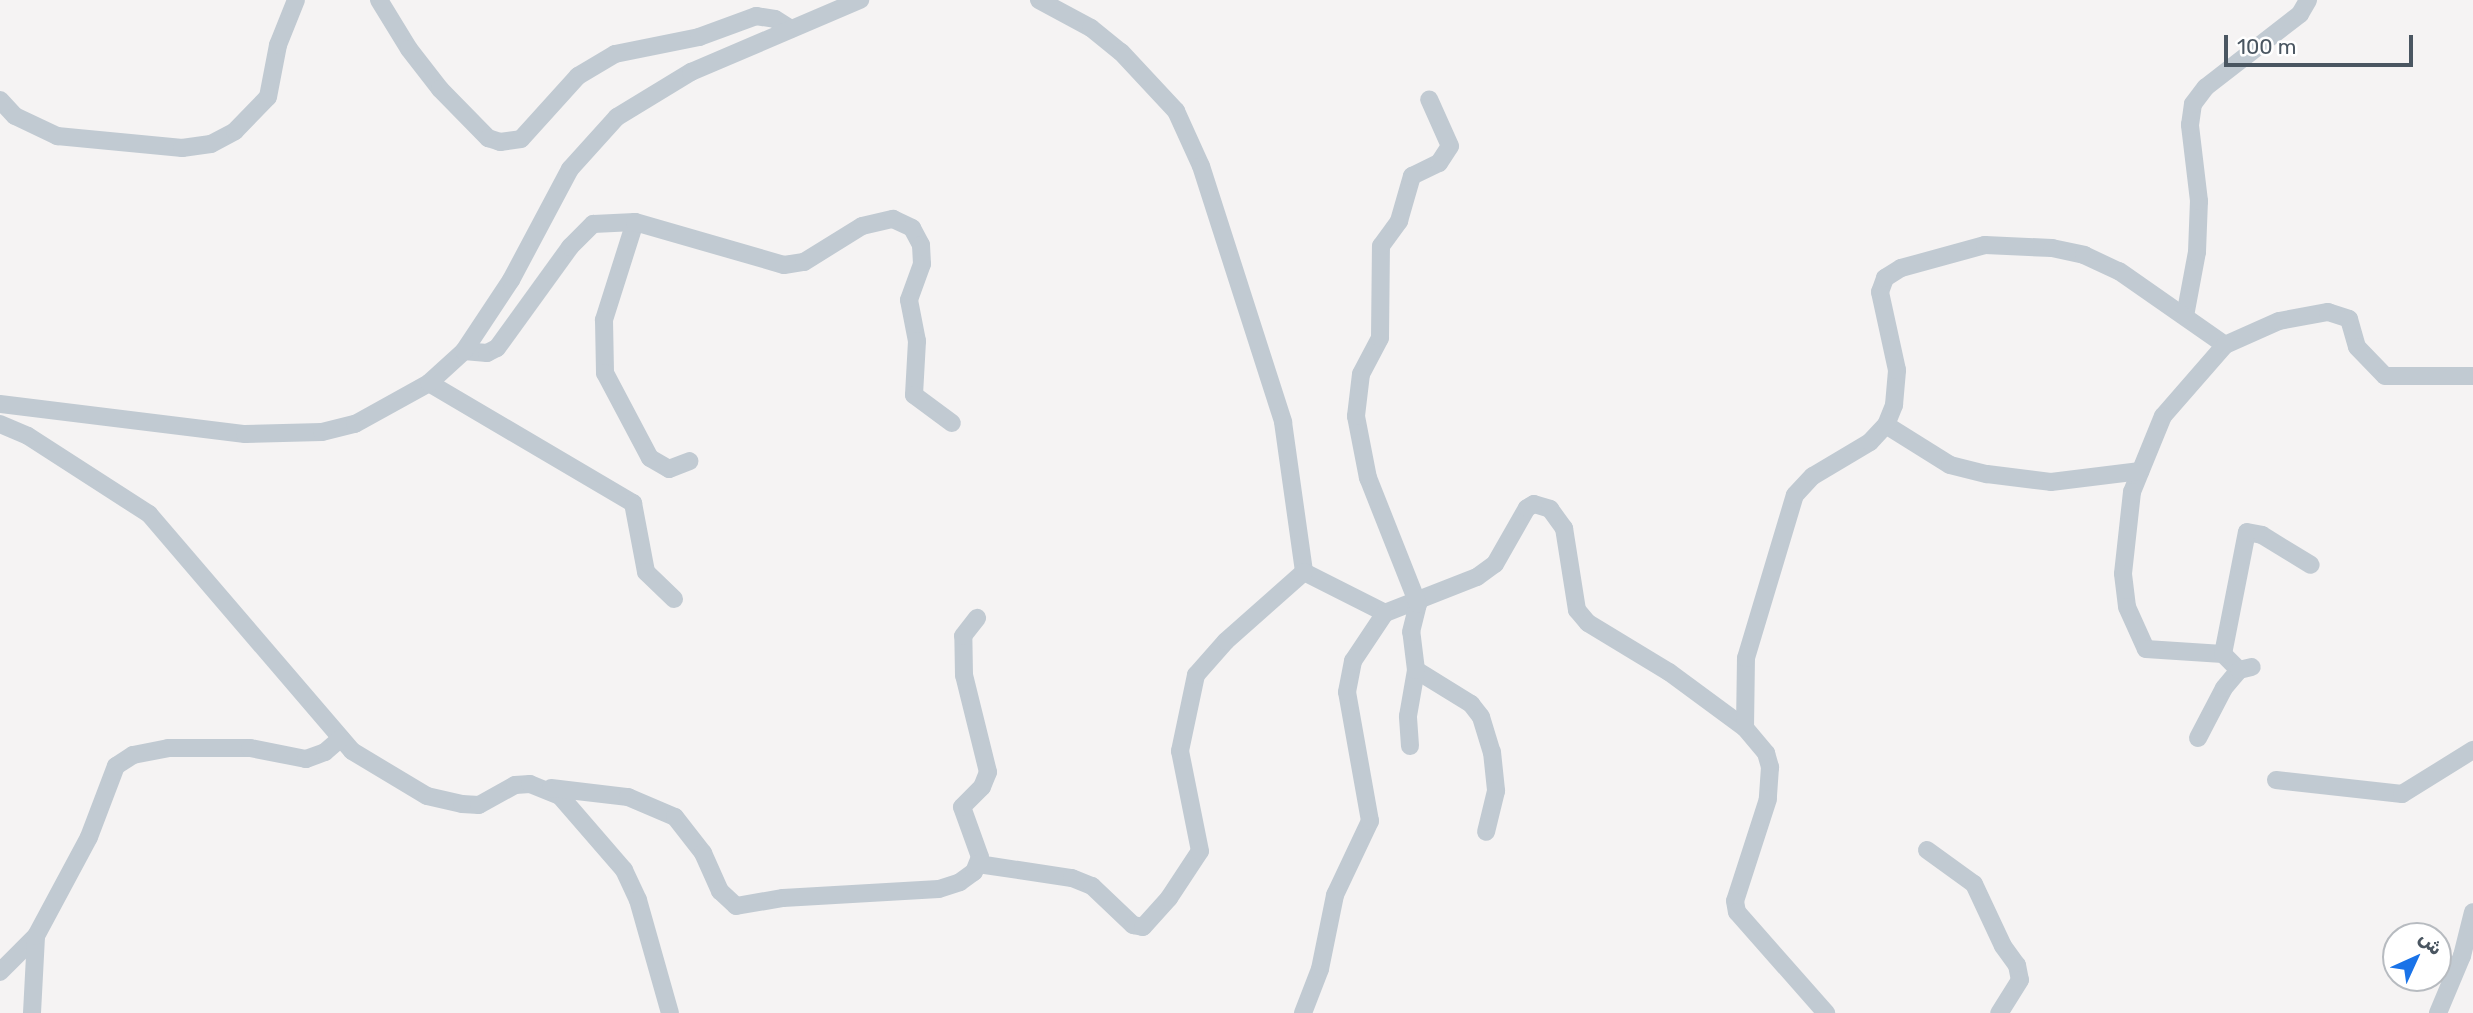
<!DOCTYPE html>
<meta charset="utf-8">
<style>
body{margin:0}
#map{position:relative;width:2473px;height:1013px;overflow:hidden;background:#f5f3f3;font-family:Rubik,"Noto Naskh Arabic",sans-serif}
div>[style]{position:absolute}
.minor>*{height:18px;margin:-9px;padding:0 9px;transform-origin:9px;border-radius:9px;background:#c1cad2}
span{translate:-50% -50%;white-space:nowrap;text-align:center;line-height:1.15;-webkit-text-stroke:7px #fff;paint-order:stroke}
.north{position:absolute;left:2382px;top:922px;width:70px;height:70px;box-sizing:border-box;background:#fff;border:2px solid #b7bbc0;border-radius:50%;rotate:45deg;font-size:19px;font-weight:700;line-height:28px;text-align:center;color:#4a5661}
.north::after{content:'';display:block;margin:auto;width:24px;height:32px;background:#1a73e8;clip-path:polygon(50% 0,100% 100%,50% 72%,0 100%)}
.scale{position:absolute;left:2224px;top:35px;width:189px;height:32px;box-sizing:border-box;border:4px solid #4a5661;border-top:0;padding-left:9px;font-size:21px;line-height:24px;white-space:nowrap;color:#4a5661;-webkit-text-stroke:5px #fff;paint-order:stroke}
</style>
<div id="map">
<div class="minor">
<i style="left:379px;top:0;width:57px;rotate:58.5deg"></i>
<i style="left:409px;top:49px;width:51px;rotate:52.2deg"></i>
<i style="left:440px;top:89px;width:69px;rotate:45.6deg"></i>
<i style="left:488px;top:138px;width:13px;rotate:18deg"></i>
<i style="left:500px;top:142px;width:21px;rotate:-8deg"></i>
<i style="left:521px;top:139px;width:85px;rotate:-47.9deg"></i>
<i style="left:578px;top:76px;width:43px;rotate:-30.7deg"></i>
<i style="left:615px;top:54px;width:86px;rotate:-11.4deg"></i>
<i style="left:699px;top:37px;width:61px;rotate:-20.2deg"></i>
<i style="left:756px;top:16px;width:19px;rotate:9deg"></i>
<i style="left:775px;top:19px;width:19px;rotate:32deg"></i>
<i style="left:1039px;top:0;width:59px;rotate:28.3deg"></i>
<i style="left:1091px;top:28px;width:38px;rotate:39deg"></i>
<i style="left:1121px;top:52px;width:81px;rotate:47deg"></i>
<i style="left:1176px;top:111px;width:60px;rotate:65.6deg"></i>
<i style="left:1201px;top:166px;width:269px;rotate:72.2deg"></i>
<i style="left:1283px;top:422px;width:151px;rotate:82deg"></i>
<i style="left:0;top:100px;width:22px;rotate:47deg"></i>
<i style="left:15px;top:116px;width:47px;rotate:25.5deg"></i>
<i style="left:57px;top:136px;width:126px;rotate:5.5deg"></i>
<i style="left:182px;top:148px;width:29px;rotate:-8deg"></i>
<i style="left:211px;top:144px;width:27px;rotate:-28deg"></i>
<i style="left:235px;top:131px;width:47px;rotate:-45.9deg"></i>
<i style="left:268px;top:97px;width:53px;rotate:-79.1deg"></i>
<i style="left:278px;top:45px;width:48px;rotate:-68.2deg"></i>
<i style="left:635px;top:222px;width:103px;rotate:107.6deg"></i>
<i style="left:604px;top:320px;width:53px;rotate:88.9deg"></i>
<i style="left:605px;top:373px;width:96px;rotate:62.1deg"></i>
<i style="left:650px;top:458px;width:22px;rotate:30deg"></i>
<i style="left:669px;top:469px;width:22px;rotate:-21deg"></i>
<i style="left:2185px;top:316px;width:65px;rotate:-79.4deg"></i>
<i style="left:2197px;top:252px;width:51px;rotate:-87.8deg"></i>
<i style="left:2199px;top:201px;width:77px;rotate:-96.8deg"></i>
<i style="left:2190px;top:125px;width:21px;rotate:-82deg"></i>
<i style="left:2193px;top:104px;width:21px;rotate:-53deg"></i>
<i style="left:2206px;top:87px;width:119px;rotate:-37.8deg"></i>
<i style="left:2300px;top:14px;width:16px;rotate:-60deg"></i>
<i style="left:2225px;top:345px;width:94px;rotate:131.1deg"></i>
<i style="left:2163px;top:416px;width:82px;rotate:112.2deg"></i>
<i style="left:2132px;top:492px;width:82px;rotate:96.3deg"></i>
<i style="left:2123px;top:574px;width:33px;rotate:83deg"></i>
<i style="left:2127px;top:607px;width:46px;rotate:65.7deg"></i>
<i style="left:2146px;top:649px;width:77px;rotate:3.7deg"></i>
<i style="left:2223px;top:654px;width:23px;rotate:45deg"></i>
<i style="left:464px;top:351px;width:23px;rotate:5deg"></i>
<i style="left:487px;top:353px;width:11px;rotate:-27deg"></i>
<i style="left:497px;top:348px;width:125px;rotate:-54.1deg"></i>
<i style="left:570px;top:247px;width:33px;rotate:-45deg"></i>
<i style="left:593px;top:224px;width:42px;rotate:-2.7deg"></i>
<i style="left:635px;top:222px;width:155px;rotate:16.1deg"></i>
<i style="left:784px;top:265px;width:20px;rotate:-9deg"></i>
<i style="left:804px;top:262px;width:68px;rotate:-31.8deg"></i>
<i style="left:862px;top:226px;width:32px;rotate:-13deg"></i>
<i style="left:893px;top:219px;width:21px;rotate:25deg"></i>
<i style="left:912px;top:228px;width:19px;rotate:62deg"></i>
<i style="left:921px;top:245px;width:19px;rotate:87deg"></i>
<i style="left:922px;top:264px;width:38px;rotate:110deg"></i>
<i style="left:909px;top:300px;width:42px;rotate:79deg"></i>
<i style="left:917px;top:341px;width:54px;rotate:93.2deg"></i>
<i style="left:914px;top:395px;width:47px;rotate:36.4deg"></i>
<i style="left:429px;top:383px;width:237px;rotate:30.5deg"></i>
<i style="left:633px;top:503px;width:70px;rotate:79.3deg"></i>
<i style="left:646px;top:572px;width:39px;rotate:44deg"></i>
<i style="left:0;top:404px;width:247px;rotate:7deg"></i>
<i style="left:245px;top:434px;width:77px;rotate:-1.5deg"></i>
<i style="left:322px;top:432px;width:34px;rotate:-14deg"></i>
<i style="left:355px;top:424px;width:85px;rotate:-29deg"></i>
<i style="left:429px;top:383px;width:47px;rotate:-42.4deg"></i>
<i style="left:464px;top:351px;width:85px;rotate:-56.5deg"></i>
<i style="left:511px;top:280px;width:126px;rotate:-62deg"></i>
<i style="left:570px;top:169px;width:70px;rotate:-47.9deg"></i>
<i style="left:617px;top:117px;width:87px;rotate:-31.3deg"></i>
<i style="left:691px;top:72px;width:184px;rotate:-23.1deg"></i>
<i style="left:0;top:424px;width:30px;rotate:23deg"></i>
<i style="left:28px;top:436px;width:144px;rotate:32.8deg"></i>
<i style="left:149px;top:514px;width:312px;rotate:49.4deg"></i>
<i style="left:352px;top:751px;width:87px;rotate:31deg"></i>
<i style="left:427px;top:796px;width:36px;rotate:13deg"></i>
<i style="left:462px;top:804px;width:17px;rotate:3deg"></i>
<i style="left:479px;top:805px;width:41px;rotate:-29.1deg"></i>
<i style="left:515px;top:785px;width:15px;rotate:-4deg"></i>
<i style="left:530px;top:784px;width:32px;rotate:22deg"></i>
<i style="left:560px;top:796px;width:98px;rotate:49.1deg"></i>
<i style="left:624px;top:870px;width:33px;rotate:65deg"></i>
<i style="left:638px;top:900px;width:117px;rotate:74.2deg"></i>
<i style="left:1886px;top:425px;width:75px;rotate:32deg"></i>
<i style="left:1950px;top:465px;width:38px;rotate:14deg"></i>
<i style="left:1987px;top:474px;width:64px;rotate:7.1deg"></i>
<i style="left:2051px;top:482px;width:90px;rotate:-7deg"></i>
<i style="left:1304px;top:572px;width:91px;rotate:26.8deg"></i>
<i style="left:1385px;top:613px;width:99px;rotate:-21.4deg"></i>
<i style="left:1477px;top:577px;width:22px;rotate:-36deg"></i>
<i style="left:1495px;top:564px;width:64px;rotate:-60.3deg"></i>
<i style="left:1527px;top:508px;width:8px;rotate:-30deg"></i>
<i style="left:1534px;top:504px;width:17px;rotate:17deg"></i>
<i style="left:1550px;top:509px;width:24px;rotate:54deg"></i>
<i style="left:1564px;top:528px;width:83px;rotate:81deg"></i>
<i style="left:1577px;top:610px;width:17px;rotate:50deg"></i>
<i style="left:1588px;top:623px;width:95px;rotate:31.2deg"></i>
<i style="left:1669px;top:672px;width:94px;rotate:36.4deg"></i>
<i style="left:1745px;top:728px;width:33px;rotate:50deg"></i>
<i style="left:1766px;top:753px;width:15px;rotate:74deg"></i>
<i style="left:1770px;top:767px;width:32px;rotate:94deg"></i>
<i style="left:1768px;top:799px;width:107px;rotate:107.9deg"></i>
<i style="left:1735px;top:901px;width:11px;rotate:80deg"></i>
<i style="left:1737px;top:912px;width:135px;rotate:48.6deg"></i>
<i style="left:2223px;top:654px;width:124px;rotate:-78.9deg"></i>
<i style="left:2247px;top:532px;width:15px;rotate:11deg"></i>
<i style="left:2262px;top:535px;width:57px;rotate:31.5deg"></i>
<i style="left:1416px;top:670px;width:65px;rotate:31.7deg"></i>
<i style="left:1471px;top:704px;width:16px;rotate:52deg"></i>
<i style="left:1481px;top:717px;width:37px;rotate:73deg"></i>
<i style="left:1492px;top:752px;width:39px;rotate:84deg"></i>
<i style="left:1496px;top:791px;width:42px;rotate:103.7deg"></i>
<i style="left:1745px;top:728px;width:70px;rotate:-89.2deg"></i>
<i style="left:1746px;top:658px;width:170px;rotate:-73.3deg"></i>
<i style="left:1795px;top:495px;width:26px;rotate:-47deg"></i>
<i style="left:1813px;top:476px;width:66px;rotate:-30.8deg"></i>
<i style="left:1870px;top:442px;width:23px;rotate:-47deg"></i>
<i style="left:1886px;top:425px;width:22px;rotate:-68deg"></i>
<i style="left:1894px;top:405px;width:35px;rotate:-85deg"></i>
<i style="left:1897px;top:370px;width:80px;rotate:-102.3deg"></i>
<i style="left:1880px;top:292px;width:15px;rotate:-70deg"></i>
<i style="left:1885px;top:278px;width:19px;rotate:-32deg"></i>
<i style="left:1901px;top:268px;width:87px;rotate:-15.3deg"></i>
<i style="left:1985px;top:245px;width:67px;rotate:2.6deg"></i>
<i style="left:2052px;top:248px;width:33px;rotate:12deg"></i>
<i style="left:2084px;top:255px;width:38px;rotate:25deg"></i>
<i style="left:2119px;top:271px;width:129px;rotate:34.9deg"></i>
<i style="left:2225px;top:345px;width:59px;rotate:-24deg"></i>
<i style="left:2279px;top:321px;width:50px;rotate:-10.4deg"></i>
<i style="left:2328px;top:312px;width:22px;rotate:18deg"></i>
<i style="left:2349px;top:319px;width:29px;rotate:74deg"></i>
<i style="left:2357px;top:347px;width:40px;rotate:46deg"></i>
<i style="left:2385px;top:376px;width:88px"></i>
<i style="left:2198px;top:738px;width:56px;rotate:-62.5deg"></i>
<i style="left:2224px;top:688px;width:23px;rotate:-50deg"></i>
<i style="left:2239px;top:670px;width:13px;rotate:-13deg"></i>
<i style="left:1410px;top:746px;width:30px;rotate:-94deg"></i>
<i style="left:1408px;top:716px;width:47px;rotate:-80.1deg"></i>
<i style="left:1416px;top:670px;width:38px;rotate:-97deg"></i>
<i style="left:1411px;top:632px;width:29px;rotate:-76deg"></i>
<i style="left:1418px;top:604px;width:136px;rotate:-111.6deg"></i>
<i style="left:1368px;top:478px;width:63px;rotate:-101deg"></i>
<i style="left:1356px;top:416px;width:42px;rotate:-83.2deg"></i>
<i style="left:1361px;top:374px;width:41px;rotate:-62.2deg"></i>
<i style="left:1380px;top:338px;width:92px;rotate:-89.4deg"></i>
<i style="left:1381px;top:246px;width:31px;rotate:-54deg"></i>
<i style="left:1399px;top:221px;width:47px;rotate:-73.9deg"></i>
<i style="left:1412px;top:176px;width:30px;rotate:-26deg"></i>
<i style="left:1439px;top:163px;width:20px;rotate:-57deg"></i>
<i style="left:1450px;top:146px;width:51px;rotate:-114.1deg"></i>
<i style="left:2276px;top:780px;width:127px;rotate:6.3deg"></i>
<i style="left:2402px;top:794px;width:84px;rotate:-31.8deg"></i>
<i style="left:551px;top:788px;width:78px;rotate:6.7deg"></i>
<i style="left:628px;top:797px;width:51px;rotate:23.1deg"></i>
<i style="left:675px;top:817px;width:46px;rotate:52.1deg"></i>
<i style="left:703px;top:853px;width:42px;rotate:65.9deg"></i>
<i style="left:720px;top:891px;width:22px;rotate:43deg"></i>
<i style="left:736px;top:906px;width:48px;rotate:-9.7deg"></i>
<i style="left:783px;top:898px;width:156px;rotate:-3.3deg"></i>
<i style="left:939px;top:889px;width:22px;rotate:-18deg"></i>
<i style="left:960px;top:882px;width:17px;rotate:-36deg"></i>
<i style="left:974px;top:872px;width:16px;rotate:-68deg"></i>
<i style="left:980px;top:857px;width:53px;rotate:-109.8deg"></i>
<i style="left:962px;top:807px;width:28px;rotate:-45deg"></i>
<i style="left:982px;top:787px;width:16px;rotate:-68deg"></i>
<i style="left:988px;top:772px;width:100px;rotate:-103.9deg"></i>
<i style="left:964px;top:675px;width:39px;rotate:-91deg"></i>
<i style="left:963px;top:636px;width:23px;rotate:-52deg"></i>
<i style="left:1927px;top:850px;width:58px;rotate:35.9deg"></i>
<i style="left:1974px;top:884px;width:68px;rotate:64.9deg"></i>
<i style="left:2003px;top:946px;width:24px;rotate:54deg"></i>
<i style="left:2017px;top:965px;width:15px;rotate:79deg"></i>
<i style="left:2020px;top:980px;width:39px;rotate:122deg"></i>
<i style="left:978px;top:864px;width:95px;rotate:8.5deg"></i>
<i style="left:1072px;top:878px;width:22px;rotate:22deg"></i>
<i style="left:1092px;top:886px;width:57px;rotate:43.6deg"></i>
<i style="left:1133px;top:925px;width:10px;rotate:11deg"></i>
<i style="left:1143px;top:927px;width:39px;rotate:-48deg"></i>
<i style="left:1169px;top:898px;width:56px;rotate:-56.6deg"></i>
<i style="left:1200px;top:851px;width:102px;rotate:-101.3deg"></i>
<i style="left:1180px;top:751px;width:78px;rotate:-78.1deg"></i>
<i style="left:1196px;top:675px;width:45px;rotate:-48.6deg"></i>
<i style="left:1226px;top:641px;width:104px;rotate:-41.5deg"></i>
<i style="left:0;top:972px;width:51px;rotate:-45deg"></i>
<i style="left:32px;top:1013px;width:77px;rotate:-87deg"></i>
<i style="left:36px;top:936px;width:112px;rotate:-61.8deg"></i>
<i style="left:89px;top:837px;width:76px;rotate:-69.2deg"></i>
<i style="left:116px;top:766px;width:20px;rotate:-33deg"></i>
<i style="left:133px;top:755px;width:36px;rotate:-11deg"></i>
<i style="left:168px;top:748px;width:82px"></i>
<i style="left:250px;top:748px;width:57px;rotate:11.1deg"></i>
<i style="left:306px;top:759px;width:20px;rotate:-20deg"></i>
<i style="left:325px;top:752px;width:21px;rotate:-41deg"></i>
<i style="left:1303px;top:1013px;width:47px;rotate:-68.9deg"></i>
<i style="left:1320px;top:969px;width:76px;rotate:-78.5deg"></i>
<i style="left:1335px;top:895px;width:82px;rotate:-64.7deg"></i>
<i style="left:1370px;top:821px;width:131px;rotate:-100.1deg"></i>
<i style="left:1347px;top:692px;width:32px;rotate:-79deg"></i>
<i style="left:1353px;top:661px;width:58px;rotate:-56.3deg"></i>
<i style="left:2438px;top:1013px;width:62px;rotate:-67.2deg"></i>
<i style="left:2462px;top:956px;width:45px;rotate:-76deg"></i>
</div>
<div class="north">ش</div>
<div class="scale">100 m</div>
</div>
